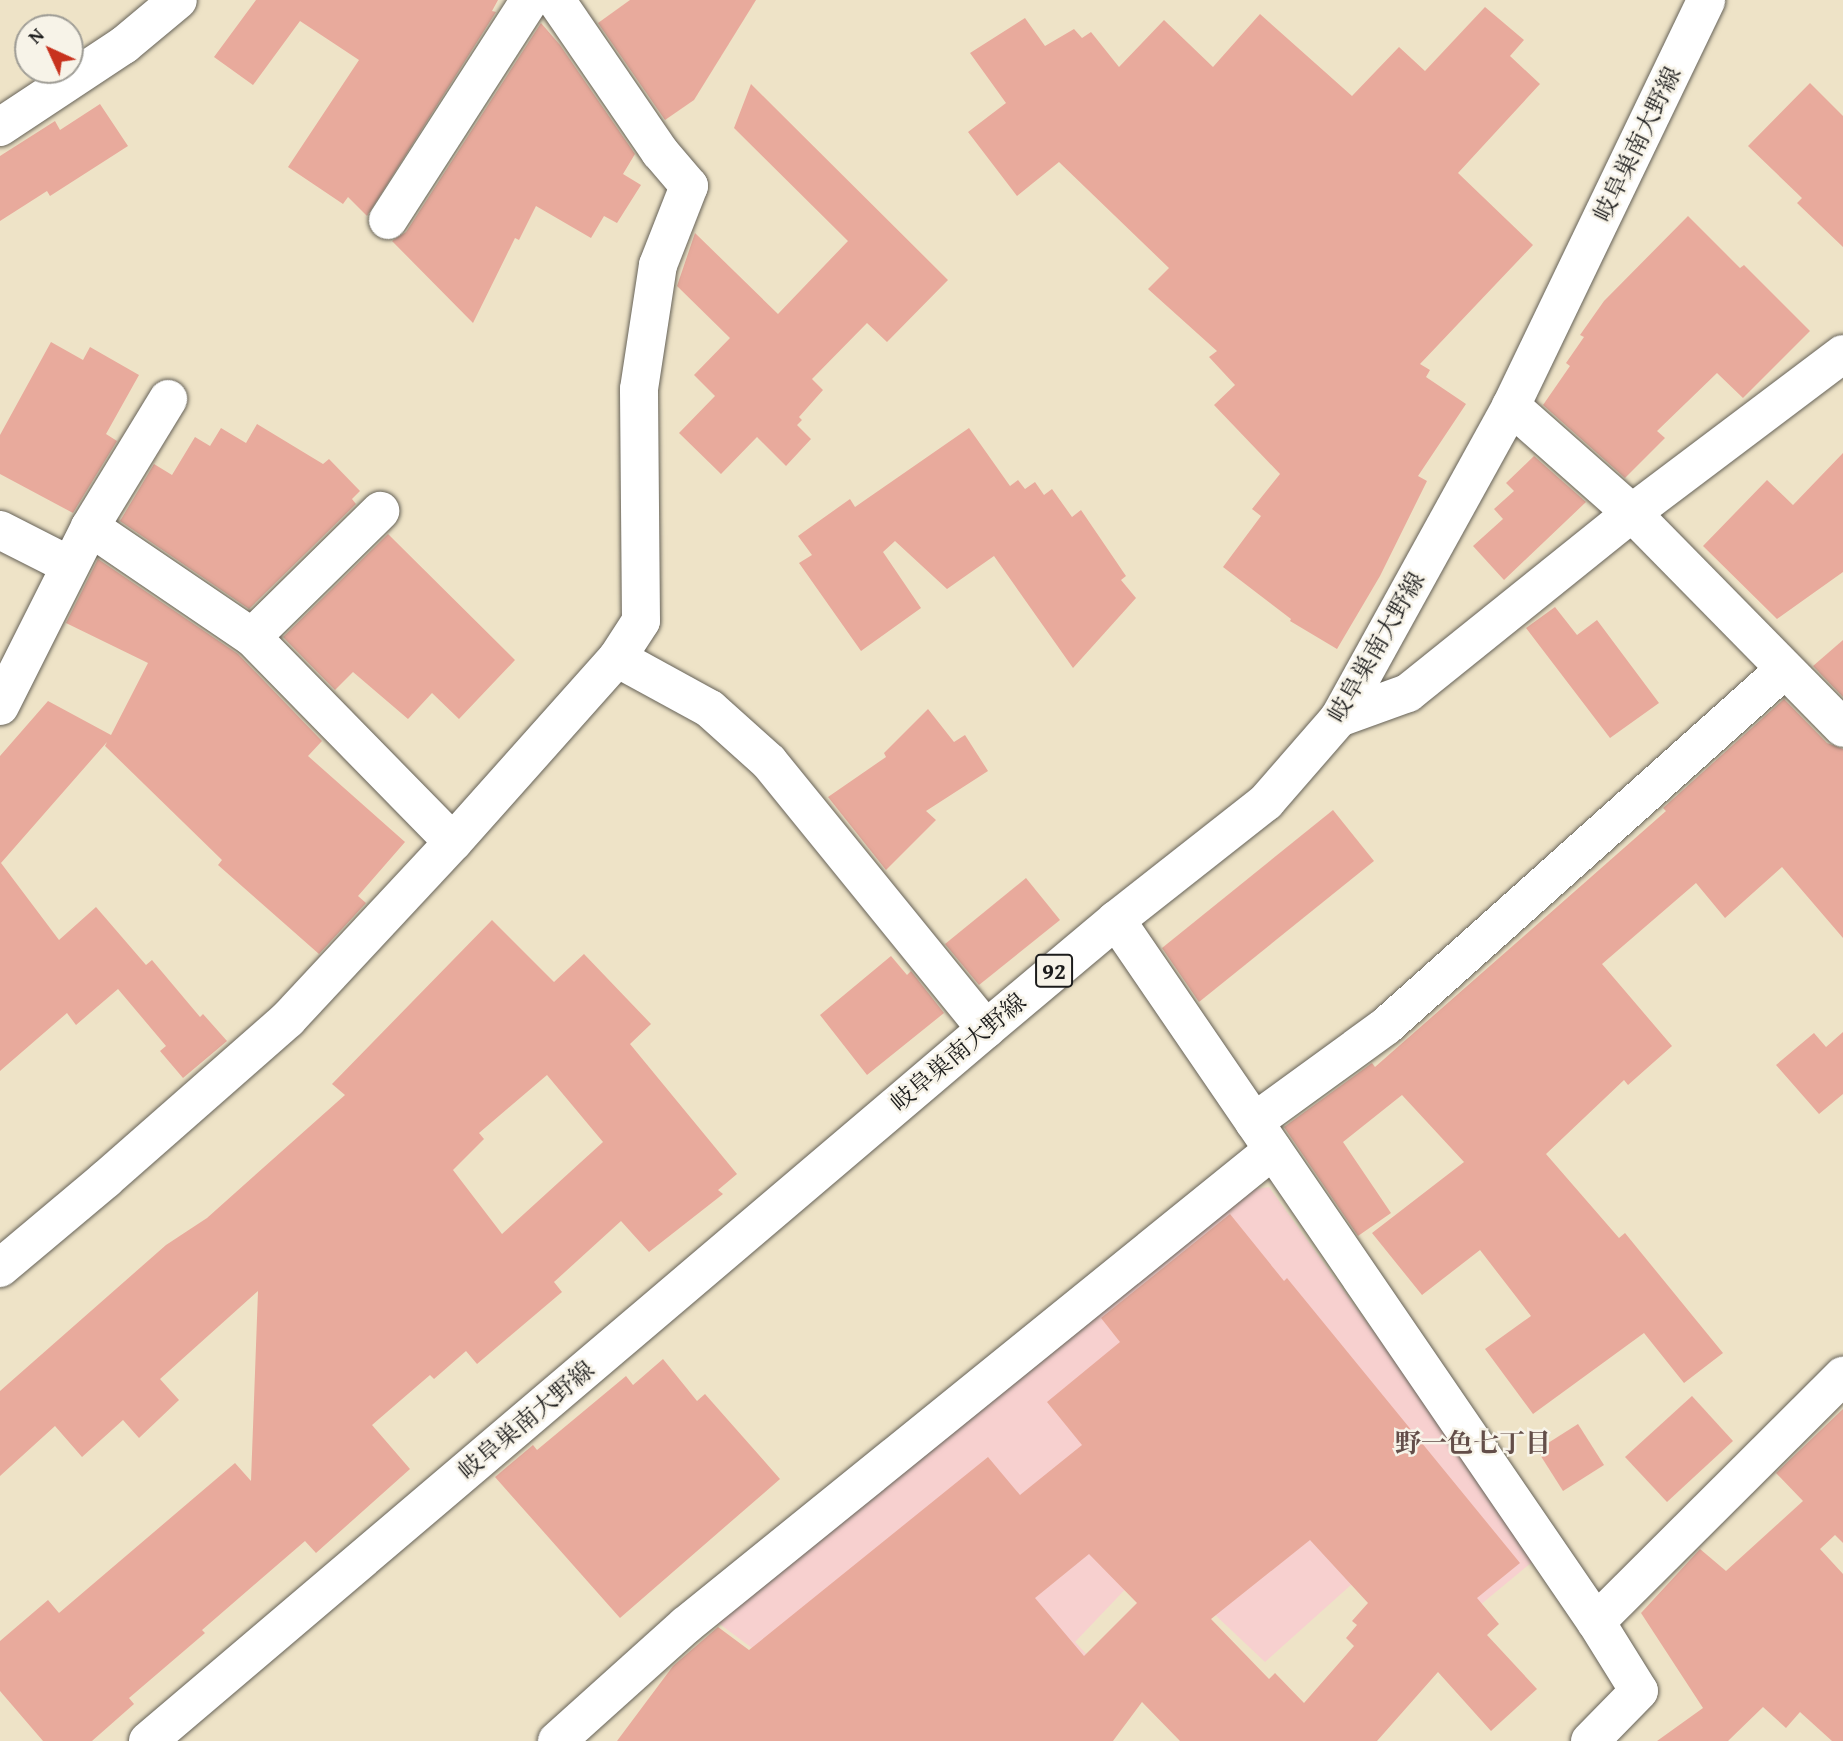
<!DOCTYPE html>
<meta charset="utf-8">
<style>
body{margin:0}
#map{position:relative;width:1843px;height:1741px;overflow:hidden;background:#eee3c7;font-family:"Gentium Book Plus","Noto Serif JP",serif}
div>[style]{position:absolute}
.built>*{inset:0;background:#f7d0cf}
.building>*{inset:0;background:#e8aa9c}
.roads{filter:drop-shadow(0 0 2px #666258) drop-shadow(0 0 2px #666258)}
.street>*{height:38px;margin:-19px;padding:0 19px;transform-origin:19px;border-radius:19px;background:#fff}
.primary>*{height:38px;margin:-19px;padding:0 19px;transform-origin:19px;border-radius:19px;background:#fff}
span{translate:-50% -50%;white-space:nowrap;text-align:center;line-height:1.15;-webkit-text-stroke:5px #f7f3e8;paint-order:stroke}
.shield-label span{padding:2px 5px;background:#f7f3e8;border:2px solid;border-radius:5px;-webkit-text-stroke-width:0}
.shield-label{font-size:23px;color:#1c1c1c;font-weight:700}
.street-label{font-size:24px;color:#1c1c1c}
.neighbourhood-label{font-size:26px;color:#634e49;font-weight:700}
.north{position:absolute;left:14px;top:14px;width:70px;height:70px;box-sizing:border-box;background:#f7f3e8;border:2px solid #9f9d96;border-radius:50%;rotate:315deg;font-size:19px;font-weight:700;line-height:28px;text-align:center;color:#1c1c1c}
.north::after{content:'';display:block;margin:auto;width:24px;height:32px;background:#c8321e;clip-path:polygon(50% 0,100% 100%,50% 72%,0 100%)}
</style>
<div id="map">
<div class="built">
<i style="clip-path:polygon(1269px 1187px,1537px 1558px,1450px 1630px,1381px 1558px,1265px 1662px,1155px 1558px,1075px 1642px,1092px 1660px,877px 1741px,713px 1619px,1243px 1191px)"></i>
</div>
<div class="building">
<i style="clip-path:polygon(256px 0,498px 0,492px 11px,496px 12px,367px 216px,348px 197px,343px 204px,288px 167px,359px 60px,300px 21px,253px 85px,214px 57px)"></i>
<i style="clip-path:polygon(630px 0,756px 0,694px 100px,665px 120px,598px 23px)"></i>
<i style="clip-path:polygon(1485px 7px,1524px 40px,1510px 56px,1540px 84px,1458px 173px,1533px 245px,1420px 364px,1430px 370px,1426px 377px,1466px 404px,1418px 476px,1427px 481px,1380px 576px,1337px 649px,1290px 621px,1291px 619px,1223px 567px,1261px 516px,1252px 509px,1280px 474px,1214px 405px,1235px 385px,1209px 357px,1217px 351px,1148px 289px,1169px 268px,1059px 162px,1017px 196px,968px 132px,1006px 103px,970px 53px,1025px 18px,1045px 46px,1074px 29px,1082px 38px,1091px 32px,1119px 67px,1164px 20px,1213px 67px,1260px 14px,1352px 96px,1399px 47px,1425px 71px)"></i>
<i style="clip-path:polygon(541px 23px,560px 45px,635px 154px,623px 174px,641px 185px,617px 223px,604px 216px,591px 238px,536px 206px,519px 240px,515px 238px,473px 323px,392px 241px,406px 232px)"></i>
<i style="clip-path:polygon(1810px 83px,1843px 116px,1843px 247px,1797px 203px,1802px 198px,1748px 146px)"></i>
<i style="clip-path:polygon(751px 84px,948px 280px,887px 342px,867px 323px,812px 379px,823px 390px,799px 417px,802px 420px,797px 425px,811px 439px,786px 466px,757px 437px,721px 474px,679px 433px,715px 396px,694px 375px,730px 338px,677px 286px,695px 233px,778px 314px,848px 241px,734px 128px)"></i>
<i style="clip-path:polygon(100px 104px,128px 146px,50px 196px,47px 191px,0 221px,0 156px,55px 121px,60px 130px)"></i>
<i style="clip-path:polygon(1688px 216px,1740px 268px,1744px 265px,1810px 331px,1743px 398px,1717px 373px,1657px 431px,1665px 438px,1625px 478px,1543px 405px,1570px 366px,1566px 363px,1584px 337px,1580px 335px,1604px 301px)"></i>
<i style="clip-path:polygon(51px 342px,83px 360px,90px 347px,139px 375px,106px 434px,117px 441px,73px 513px,0 474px,0 435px)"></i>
<i style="clip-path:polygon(257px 424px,323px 464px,329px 459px,360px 491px,352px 499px,356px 504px,249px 609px,120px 521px,154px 464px,172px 475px,195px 437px,210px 446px,221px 428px,246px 443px)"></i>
<i style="clip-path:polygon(969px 428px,1010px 486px,1018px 480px,1025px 489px,1035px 482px,1044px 495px,1052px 489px,1072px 517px,1081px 510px,1126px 576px,1121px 580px,1136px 598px,1073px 668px,994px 556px,947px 589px,895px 541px,883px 552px,921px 608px,861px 651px,799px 563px,812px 555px,798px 536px,850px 499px,855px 507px)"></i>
<i style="clip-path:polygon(1843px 453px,1843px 572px,1777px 619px,1703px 546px,1767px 480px,1793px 505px)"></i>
<i style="clip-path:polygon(1534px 456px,1586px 502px,1504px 580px,1473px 546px,1503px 519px,1494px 509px,1514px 491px,1506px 483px)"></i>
<i style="clip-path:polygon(388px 534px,515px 660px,459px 719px,432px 693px,408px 719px,353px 672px,335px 690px,283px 637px)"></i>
<i style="clip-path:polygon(98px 559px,238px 654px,322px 741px,308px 756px,405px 842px,358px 896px,366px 903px,319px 954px,218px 865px,222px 860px,105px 746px,107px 742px,1px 863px,59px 940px,96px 907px,146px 965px,152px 960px,200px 1017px,203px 1014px,227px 1041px,183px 1078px,160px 1051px,166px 1046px,118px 989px,76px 1025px,67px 1013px,0 1071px,0 756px,48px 701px,111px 735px,148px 663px,66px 623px)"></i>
<i style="clip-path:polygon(1555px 607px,1577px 635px,1597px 620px,1659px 703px,1610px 738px,1526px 628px)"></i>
<i style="clip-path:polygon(1843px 640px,1843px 697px,1813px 666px)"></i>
<i style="clip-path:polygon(1784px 699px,1827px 743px,1843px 749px,1843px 938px,1782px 867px,1725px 918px,1696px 883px,1602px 964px,1672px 1046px,1628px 1085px,1624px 1080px,1546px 1154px,1619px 1238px,1625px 1233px,1723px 1353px,1684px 1383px,1644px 1333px,1533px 1414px,1485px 1349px,1531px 1316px,1480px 1250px,1422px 1295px,1372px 1233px,1464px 1162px,1402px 1095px,1343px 1142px,1391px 1213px,1358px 1236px,1284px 1127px,1372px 1063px,1375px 1067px,1666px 811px,1663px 808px)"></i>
<i style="clip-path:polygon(928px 709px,954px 742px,965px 735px,988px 771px,926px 811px,936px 820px,886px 870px,828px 797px,886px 757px,884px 753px)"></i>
<i style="clip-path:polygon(1333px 810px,1374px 861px,1199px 1002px,1162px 948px)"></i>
<i style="clip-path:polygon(1026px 878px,1060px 920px,979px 985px,945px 944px)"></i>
<i style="clip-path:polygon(evenodd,492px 920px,554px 982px,584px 954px,651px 1024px,630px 1044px,737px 1174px,718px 1190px,723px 1194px,649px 1252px,621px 1221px,554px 1282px,562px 1292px,477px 1364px,466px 1351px,434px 1379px,430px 1375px,372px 1425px,410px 1469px,316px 1553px,305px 1541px,202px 1630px,205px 1633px,129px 1698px,134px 1704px,92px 1741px,43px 1741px,0 1691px,0 1641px,48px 1600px,59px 1613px,235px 1463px,251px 1481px,258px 1291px,160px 1379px,179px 1400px,139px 1438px,123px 1420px,82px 1457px,55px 1426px,0 1476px,0 1391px,166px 1245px,207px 1218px,345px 1095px,332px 1084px,492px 920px,547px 1075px,603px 1142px,502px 1234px,453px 1170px,484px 1139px,479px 1133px,547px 1075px)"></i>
<i style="clip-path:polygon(891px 956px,907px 975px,911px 971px,944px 1013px,867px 1075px,820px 1015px)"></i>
<i style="clip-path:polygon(1843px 1032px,1843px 1094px,1819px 1114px,1776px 1065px,1814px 1033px,1826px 1047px)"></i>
<i style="clip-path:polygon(evenodd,1230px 1214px,1284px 1281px,1287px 1278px,1520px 1563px,1477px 1598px,1499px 1624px,1487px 1635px,1537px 1689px,1491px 1731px,1438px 1672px,1377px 1741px,1180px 1741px,1142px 1702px,1113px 1741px,617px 1741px,673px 1666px,718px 1627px,749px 1650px,988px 1457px,1020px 1495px,1082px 1445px,1047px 1402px,1120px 1342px,1101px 1318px,1230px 1214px,1310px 1540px,1368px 1603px,1352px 1621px,1357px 1625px,1346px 1638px,1354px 1646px,1304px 1703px,1275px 1673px,1269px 1679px,1211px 1619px,1310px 1540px,1230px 1214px,1089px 1554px,1137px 1603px,1084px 1656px,1035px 1598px,1089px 1554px)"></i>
<i style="clip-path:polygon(663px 1359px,697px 1401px,705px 1394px,780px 1479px,620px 1618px,495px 1477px,533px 1445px,537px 1450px,626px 1376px,633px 1385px)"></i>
<i style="clip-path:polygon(1692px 1396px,1733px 1441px,1667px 1502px,1625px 1457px)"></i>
<i style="clip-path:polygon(1843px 1409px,1843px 1543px,1835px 1535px,1820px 1549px,1843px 1574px,1843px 1741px,1832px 1741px,1800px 1712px,1786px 1728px,1763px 1707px,1728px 1741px,1657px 1741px,1703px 1708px,1641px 1613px,1700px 1549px,1726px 1571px,1803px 1501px,1776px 1473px)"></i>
<i style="clip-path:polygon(1578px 1424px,1604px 1465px,1563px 1491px,1537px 1450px)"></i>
</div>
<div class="roads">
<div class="street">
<i style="left:0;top:127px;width:149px;rotate:-33.5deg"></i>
<i style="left:124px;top:45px;width:70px;rotate:-39.8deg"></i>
<i style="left:388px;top:220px;width:262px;rotate:-57.2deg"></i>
<i style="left:1511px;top:406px;width:162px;rotate:41.5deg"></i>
<i style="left:1632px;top:513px;width:301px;rotate:45.5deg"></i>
<i style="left:90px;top:527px;width:196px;rotate:34.2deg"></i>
<i style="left:252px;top:637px;width:287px;rotate:45.6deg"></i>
<i style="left:0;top:530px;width:77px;rotate:26.9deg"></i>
<i style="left:252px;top:637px;width:180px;rotate:-44.5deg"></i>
<i style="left:617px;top:658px;width:106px;rotate:28.7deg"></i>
<i style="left:710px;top:709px;width:79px;rotate:41.9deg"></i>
<i style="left:769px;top:762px;width:344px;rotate:50.9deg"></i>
<i style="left:0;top:706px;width:200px;rotate:-63.3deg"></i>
<i style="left:90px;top:527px;width:150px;rotate:-58.6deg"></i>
<i style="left:1339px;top:718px;width:73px;rotate:-19.9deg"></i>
<i style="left:1408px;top:693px;width:287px;rotate:-38.8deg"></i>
<i style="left:1632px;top:513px;width:264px;rotate:-37deg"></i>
<i style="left:1116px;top:920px;width:850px;rotate:55.64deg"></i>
<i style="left:1596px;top:1622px;width:81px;rotate:58.1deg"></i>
<i style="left:1639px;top:1691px;width:70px;rotate:134.4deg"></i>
<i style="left:1254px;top:1122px;width:163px;rotate:-36deg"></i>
<i style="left:1386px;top:1026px;width:535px;rotate:-41.82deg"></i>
<i style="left:0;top:1268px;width:138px;rotate:-40deg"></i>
<i style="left:106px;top:1179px;width:242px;rotate:-41.3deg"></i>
<i style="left:288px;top:1019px;width:242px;rotate:-47deg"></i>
<i style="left:453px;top:842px;width:246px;rotate:-48.3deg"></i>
<i style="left:617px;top:658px;width:44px;rotate:-57deg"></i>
<i style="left:641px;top:621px;width:232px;rotate:-90.5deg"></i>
<i style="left:639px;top:389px;width:125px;rotate:-81.3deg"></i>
<i style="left:658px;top:265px;width:85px;rotate:-68.6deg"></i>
<i style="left:689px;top:186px;width:45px;rotate:-130.5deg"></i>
<i style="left:660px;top:152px;width:184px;rotate:-124.4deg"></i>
<i style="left:1596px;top:1622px;width:349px;rotate:-44.9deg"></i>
<i style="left:557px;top:1741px;width:173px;rotate:-42deg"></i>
<i style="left:686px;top:1625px;width:755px;rotate:-38.98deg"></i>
</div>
<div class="primary">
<i style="left:148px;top:1741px;width:1100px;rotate:-40.35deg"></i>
<i style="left:986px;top:1029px;width:170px;rotate:-40deg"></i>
<i style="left:1116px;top:920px;width:191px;rotate:-38.2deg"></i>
<i style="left:1266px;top:802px;width:111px;rotate:-49deg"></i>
<i style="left:1339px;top:718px;width:356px;rotate:-61.1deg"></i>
<i style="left:1511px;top:406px;width:450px;rotate:-64.3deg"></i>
</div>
</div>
<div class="shield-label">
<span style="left:1054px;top:971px">92</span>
</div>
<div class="street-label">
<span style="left:1637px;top:144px;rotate:-64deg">岐阜巣南大野線</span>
<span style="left:1376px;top:647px;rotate:-60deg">岐阜巣南大野線</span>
<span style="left:958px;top:1052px;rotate:-40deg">岐阜巣南大野線</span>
<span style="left:526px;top:1420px;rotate:-40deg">岐阜巣南大野線</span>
</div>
<div class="neighbourhood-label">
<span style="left:1473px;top:1443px">野一色七丁目</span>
</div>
<div class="north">N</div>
</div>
